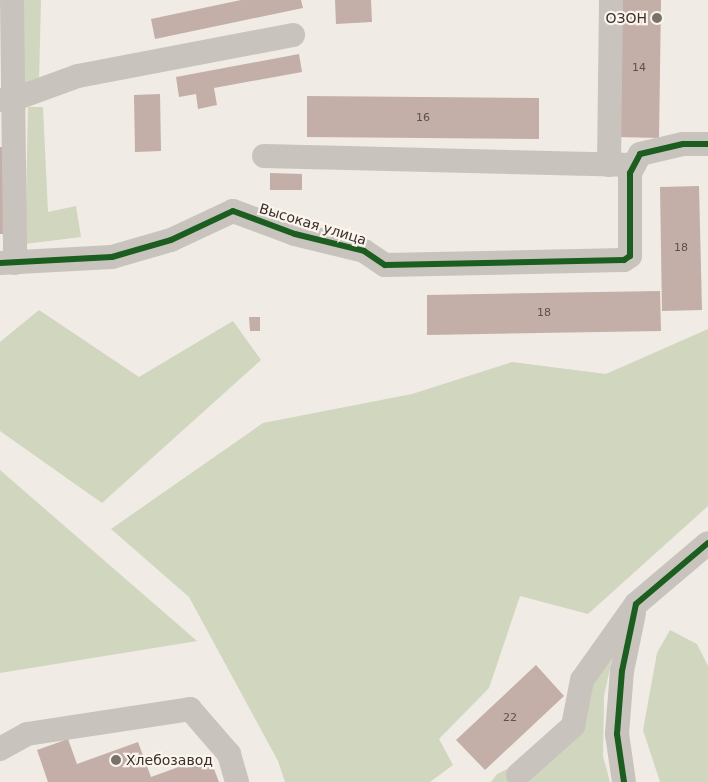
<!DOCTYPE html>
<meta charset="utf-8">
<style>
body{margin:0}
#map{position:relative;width:708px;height:782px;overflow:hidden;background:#f0ebe5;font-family:"DejaVu Sans",sans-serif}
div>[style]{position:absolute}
.green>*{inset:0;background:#d1d6bf}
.building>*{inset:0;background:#c3afa7}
.minor>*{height:24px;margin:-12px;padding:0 12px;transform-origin:12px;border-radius:12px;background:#c9c3be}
.cycleway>*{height:6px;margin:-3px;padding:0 3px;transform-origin:3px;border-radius:3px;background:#1b5e20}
.dots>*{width:14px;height:14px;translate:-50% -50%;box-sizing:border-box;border:2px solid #fbf5ee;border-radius:50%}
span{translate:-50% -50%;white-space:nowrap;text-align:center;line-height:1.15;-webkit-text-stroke:4.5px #fbf5ee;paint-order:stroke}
.number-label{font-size:11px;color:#5d504a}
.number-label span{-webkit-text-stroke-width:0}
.poi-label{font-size:14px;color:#3b302b}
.right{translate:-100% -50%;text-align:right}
.left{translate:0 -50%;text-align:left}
.street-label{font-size:14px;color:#3b302b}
</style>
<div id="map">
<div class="green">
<i style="clip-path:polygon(24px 0,41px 0,39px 82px,24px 87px)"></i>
<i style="clip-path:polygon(28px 107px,43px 107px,48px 212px,76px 206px,81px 237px,25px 244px)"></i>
<i style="clip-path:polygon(39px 310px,139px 377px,233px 321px,261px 360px,102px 503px,0 431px,0 342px)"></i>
<i style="clip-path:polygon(708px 329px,708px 506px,588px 614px,520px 596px,489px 688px,439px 739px,453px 765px,430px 782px,285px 782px,278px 761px,189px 597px,111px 529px,263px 423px,412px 394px,512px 362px,606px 374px)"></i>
<i style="clip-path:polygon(0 470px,197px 641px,0 673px)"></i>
<i style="clip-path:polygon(670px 630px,697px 644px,708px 666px,708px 782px,660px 782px,643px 730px,657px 653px)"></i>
<i style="clip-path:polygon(618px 632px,604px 696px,603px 756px,610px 782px,491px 782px,497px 774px,571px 739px,586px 656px)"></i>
</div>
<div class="building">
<i style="clip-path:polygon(241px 0,301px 0,303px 8px,155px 39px,151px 19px)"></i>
<i style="clip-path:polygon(335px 0,371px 0,372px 22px,336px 24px)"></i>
<i style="clip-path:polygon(619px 0,661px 0,659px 138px,617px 137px)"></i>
<i style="clip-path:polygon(299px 54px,302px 72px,214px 88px,217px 105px,198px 109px,196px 94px,179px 97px,176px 77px)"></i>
<i style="clip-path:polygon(160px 94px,161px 151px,135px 152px,134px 95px)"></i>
<i style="clip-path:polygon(307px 96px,539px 98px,539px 139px,307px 137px)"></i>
<i style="clip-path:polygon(0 147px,5px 147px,5px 234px,0 234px)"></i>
<i style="clip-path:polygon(270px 173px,302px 174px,302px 190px,270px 190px)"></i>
<i style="clip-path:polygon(699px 186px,702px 310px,662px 311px,660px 187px)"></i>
<i style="clip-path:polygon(660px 291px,661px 331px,427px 335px,427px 295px)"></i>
<i style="clip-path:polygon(249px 317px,260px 317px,260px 331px,250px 331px)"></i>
<i style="clip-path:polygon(536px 665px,564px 696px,485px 770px,456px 740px)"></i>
<i style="clip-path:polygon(68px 739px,77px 764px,138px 742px,151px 777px,209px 756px,219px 782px,48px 782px,37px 750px)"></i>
</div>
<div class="minor">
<i style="left:12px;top:0;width:263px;rotate:89.3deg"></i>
<i style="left:0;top:100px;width:12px"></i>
<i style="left:12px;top:100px;width:70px;rotate:-20deg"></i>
<i style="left:78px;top:76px;width:219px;rotate:-10.8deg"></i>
<i style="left:264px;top:156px;width:370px;rotate:1.4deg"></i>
<i style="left:609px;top:165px;width:165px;rotate:-89.3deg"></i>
<i style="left:0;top:263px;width:112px;rotate:-3.1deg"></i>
<i style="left:112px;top:257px;width:61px;rotate:-16.1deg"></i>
<i style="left:171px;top:240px;width:68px;rotate:-25.1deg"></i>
<i style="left:233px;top:211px;width:66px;rotate:20.4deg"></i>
<i style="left:295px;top:234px;width:71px;rotate:13.8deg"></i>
<i style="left:364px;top:251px;width:25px;rotate:34deg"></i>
<i style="left:385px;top:265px;width:239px;rotate:-1.2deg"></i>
<i style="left:624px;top:260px;width:7px;rotate:-34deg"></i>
<i style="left:630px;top:256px;width:83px;rotate:-90deg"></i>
<i style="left:630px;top:173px;width:21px;rotate:-62deg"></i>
<i style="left:640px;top:154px;width:44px;rotate:-13.1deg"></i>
<i style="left:683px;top:144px;width:25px"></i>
<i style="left:0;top:749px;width:31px;rotate:-29deg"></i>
<i style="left:27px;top:734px;width:165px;rotate:-8.7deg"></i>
<i style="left:190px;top:709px;width:60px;rotate:49.1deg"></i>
<i style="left:229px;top:754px;width:29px;rotate:74deg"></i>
<i style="left:518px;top:775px;width:74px;rotate:-41.7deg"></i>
<i style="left:573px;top:726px;width:47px;rotate:-78.9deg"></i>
<i style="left:582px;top:680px;width:93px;rotate:-54.6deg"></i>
<i style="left:636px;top:604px;width:94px;rotate:-40.3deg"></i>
<i style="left:624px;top:782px;width:49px;rotate:-98.3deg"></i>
<i style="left:617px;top:734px;width:63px;rotate:-85.5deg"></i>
<i style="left:622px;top:671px;width:59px;rotate:-78.3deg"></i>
</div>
<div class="cycleway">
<i style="left:0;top:263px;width:112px;rotate:-3.1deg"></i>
<i style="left:112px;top:257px;width:61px;rotate:-16.1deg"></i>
<i style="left:171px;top:240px;width:68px;rotate:-25.1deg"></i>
<i style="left:233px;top:211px;width:66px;rotate:20.4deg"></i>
<i style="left:295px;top:234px;width:71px;rotate:13.8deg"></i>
<i style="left:364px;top:251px;width:25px;rotate:34deg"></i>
<i style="left:385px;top:265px;width:239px;rotate:-1.2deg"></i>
<i style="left:624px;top:260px;width:7px;rotate:-34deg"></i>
<i style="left:630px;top:256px;width:83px;rotate:-90deg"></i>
<i style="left:630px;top:173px;width:21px;rotate:-62deg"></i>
<i style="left:640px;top:154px;width:44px;rotate:-13.1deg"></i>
<i style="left:683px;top:144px;width:25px"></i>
<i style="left:624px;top:782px;width:49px;rotate:-98.3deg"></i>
<i style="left:617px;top:734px;width:63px;rotate:-85.5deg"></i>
<i style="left:622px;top:671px;width:68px;rotate:-78.2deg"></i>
<i style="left:636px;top:604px;width:94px;rotate:-40.3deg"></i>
</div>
<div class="dots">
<i style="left:657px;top:18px;background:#7a716c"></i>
<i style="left:116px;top:760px;background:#7a716c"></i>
</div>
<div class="number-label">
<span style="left:639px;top:68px">14</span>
<span style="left:423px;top:118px">16</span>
<span style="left:681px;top:248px">18</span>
<span style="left:544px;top:313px">18</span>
<span style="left:510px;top:718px">22</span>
</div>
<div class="poi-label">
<span class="right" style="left:647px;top:18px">ОЗОН</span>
<span class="left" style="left:126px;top:760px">Хлебозавод</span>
</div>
<div class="street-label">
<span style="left:313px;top:224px;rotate:17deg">Высокая улица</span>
</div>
</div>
